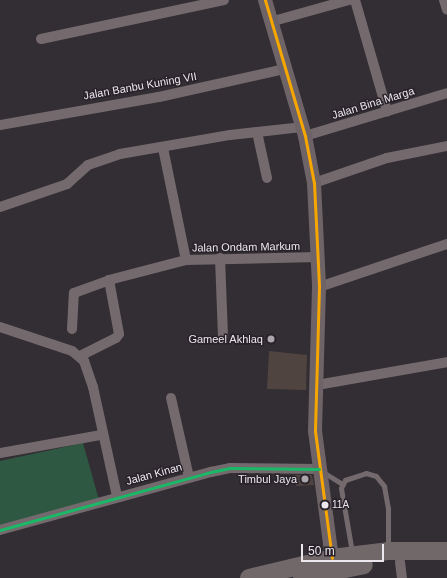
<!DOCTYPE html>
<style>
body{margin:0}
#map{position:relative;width:447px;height:578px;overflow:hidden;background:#322e33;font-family:Helvetica,sans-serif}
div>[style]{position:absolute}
.green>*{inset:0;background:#2f5842}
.building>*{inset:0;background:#504441}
.lane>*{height:5px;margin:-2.5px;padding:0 2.5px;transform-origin:2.5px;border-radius:2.5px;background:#746a6d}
.street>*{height:10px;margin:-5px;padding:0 5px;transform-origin:5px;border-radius:5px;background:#746a6d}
.secondary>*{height:14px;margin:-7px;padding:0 7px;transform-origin:7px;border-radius:7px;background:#6e6366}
.highway>*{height:18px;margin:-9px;padding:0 9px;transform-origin:9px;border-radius:9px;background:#71686a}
.bus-1>*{height:3px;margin:-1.5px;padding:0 1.5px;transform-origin:1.5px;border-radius:1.5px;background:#f7a600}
.bus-2>*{height:3px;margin:-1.5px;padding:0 1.5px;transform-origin:1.5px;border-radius:1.5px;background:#1ab867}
.dots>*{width:11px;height:11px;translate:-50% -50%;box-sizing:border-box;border:2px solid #29222b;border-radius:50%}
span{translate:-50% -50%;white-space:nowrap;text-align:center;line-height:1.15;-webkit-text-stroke:3px #29222b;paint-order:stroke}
.bus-label{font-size:10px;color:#ece7ed}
.left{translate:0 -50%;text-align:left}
.street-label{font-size:11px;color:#ece7ed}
.poi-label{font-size:11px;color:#ece7ed}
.right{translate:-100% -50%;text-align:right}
.scale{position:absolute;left:301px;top:544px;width:83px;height:18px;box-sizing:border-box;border:2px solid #ece7ed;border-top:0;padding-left:5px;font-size:12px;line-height:14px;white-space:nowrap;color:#ece7ed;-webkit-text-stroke:3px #29222b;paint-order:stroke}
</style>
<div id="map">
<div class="green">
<i style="clip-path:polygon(83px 443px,99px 500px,0 529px,0 461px)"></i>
</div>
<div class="building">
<i style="clip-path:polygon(269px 351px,307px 355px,306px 390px,267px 389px)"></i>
<i style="clip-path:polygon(295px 475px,312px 475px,314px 485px,296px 486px)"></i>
</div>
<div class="lane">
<i style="left:323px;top:472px;width:22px;rotate:32deg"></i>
<i style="left:352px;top:552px;width:65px;rotate:-99.8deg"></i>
<i style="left:341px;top:488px;width:9px;rotate:-63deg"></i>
<i style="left:345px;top:480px;width:22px;rotate:-18deg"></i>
<i style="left:366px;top:473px;width:10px;rotate:17deg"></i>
<i style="left:376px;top:476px;width:13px;rotate:51deg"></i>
<i style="left:384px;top:486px;width:22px;rotate:80deg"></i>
<i style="left:388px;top:508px;width:40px;rotate:90deg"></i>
</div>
<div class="street">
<i style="left:355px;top:0;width:116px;rotate:73.9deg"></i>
<i style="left:444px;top:0;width:10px;rotate:73deg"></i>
<i style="left:270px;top:22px;width:82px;rotate:-15.6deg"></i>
<i style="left:41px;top:39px;width:187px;rotate:-12deg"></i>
<i style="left:0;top:125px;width:161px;rotate:-10deg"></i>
<i style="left:159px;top:97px;width:128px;rotate:-12.6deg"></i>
<i style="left:257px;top:132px;width:47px;rotate:77.7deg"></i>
<i style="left:305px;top:136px;width:148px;rotate:-16.8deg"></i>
<i style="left:163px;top:148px;width:114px;rotate:78.4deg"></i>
<i style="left:314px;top:183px;width:77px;rotate:-18.9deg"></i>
<i style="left:387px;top:158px;width:61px;rotate:-11.3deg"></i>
<i style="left:0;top:207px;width:71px;rotate:-18.9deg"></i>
<i style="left:67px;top:184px;width:28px;rotate:-42deg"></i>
<i style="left:88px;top:165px;width:34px;rotate:-19deg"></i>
<i style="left:120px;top:154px;width:112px;rotate:-9.8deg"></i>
<i style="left:230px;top:135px;width:72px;rotate:-6.3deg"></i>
<i style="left:220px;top:258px;width:78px;rotate:87.8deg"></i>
<i style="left:319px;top:287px;width:135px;rotate:-18.6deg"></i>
<i style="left:0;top:327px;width:76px;rotate:18.4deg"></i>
<i style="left:72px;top:351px;width:16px;rotate:40deg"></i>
<i style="left:84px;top:361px;width:28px;rotate:71deg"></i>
<i style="left:93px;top:387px;width:112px;rotate:77.6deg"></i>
<i style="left:72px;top:329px;width:36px;rotate:-87deg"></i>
<i style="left:74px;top:293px;width:37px;rotate:-20deg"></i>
<i style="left:80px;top:356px;width:40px;rotate:-26.6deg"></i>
<i style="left:116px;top:338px;width:5px;rotate:-53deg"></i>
<i style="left:119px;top:334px;width:55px;rotate:-100.5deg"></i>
<i style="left:109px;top:280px;width:80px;rotate:-14.6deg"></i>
<i style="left:186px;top:260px;width:132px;rotate:-1.3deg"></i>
<i style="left:317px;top:385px;width:132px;rotate:-10deg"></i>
<i style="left:171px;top:398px;width:81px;rotate:77.2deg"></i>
<i style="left:0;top:453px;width:103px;rotate:-10.1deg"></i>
<i style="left:0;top:530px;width:219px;rotate:-15.4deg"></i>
<i style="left:211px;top:472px;width:19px;rotate:-12deg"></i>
<i style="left:230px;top:468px;width:89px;rotate:0.6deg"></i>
<i style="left:400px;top:562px;width:16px;rotate:83deg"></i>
</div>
<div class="secondary">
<i style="left:265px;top:0;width:142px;rotate:73.6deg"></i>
<i style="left:305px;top:136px;width:48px;rotate:79.2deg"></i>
<i style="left:314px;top:183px;width:104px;rotate:87.2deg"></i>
<i style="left:319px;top:287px;width:144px;rotate:91.6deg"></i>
<i style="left:315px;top:431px;width:128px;rotate:82.4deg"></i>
</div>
<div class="highway">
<i style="left:249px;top:578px;width:85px;rotate:-13.5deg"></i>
<i style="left:332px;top:558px;width:56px;rotate:-7.1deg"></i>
<i style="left:388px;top:551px;width:59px"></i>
<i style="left:302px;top:578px;width:63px;rotate:-11.8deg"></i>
</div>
<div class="bus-1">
<i style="left:265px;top:0;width:142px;rotate:73.6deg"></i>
<i style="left:305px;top:136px;width:48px;rotate:79.2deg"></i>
<i style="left:314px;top:183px;width:104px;rotate:87.2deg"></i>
<i style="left:319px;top:287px;width:144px;rotate:91.6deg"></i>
<i style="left:315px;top:431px;width:128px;rotate:82.4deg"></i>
</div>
<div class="bus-2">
<i style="left:0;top:530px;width:219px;rotate:-15.4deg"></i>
<i style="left:211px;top:472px;width:19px;rotate:-12deg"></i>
<i style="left:230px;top:468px;width:89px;rotate:0.6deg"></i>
</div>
<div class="dots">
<i style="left:271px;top:339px;background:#aba6ac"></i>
<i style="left:305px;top:479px;background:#aba6ac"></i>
<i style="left:325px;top:505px;background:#ece7ed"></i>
</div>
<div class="bus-label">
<span class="left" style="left:332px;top:505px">11A</span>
</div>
<div class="street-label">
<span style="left:140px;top:86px;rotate:-10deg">Jalan Banbu Kuning VII</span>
<span style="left:373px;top:103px;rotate:-17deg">Jalan Bina Marga</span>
<span style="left:246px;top:247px;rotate:-1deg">Jalan Ondam Markum</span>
<span style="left:154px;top:474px;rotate:-15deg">Jalan Kinan</span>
</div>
<div class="poi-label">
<span class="right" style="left:263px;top:339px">Gameel Akhlaq</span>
<span class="right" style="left:297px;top:479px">Timbul Jaya</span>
</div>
<div class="scale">50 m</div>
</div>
